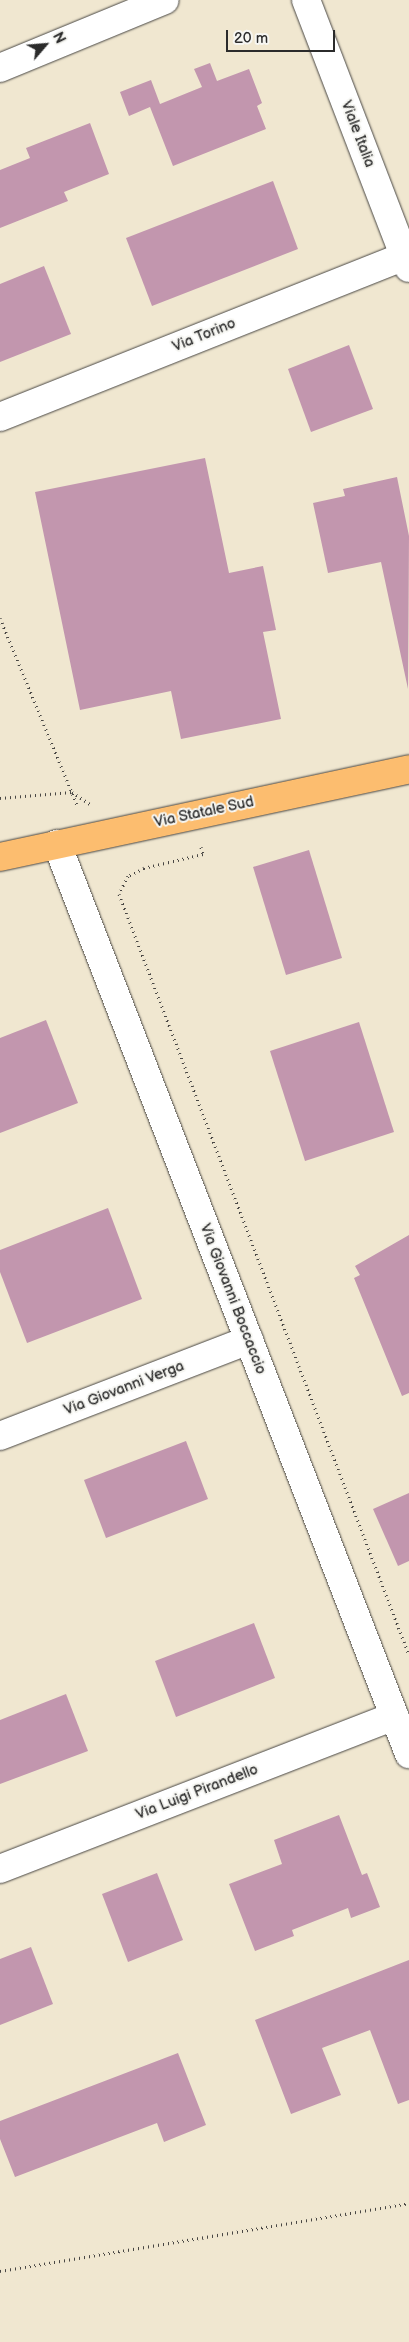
<!DOCTYPE html>
<style>
body{margin:0}
#map{position:relative;width:409px;height:2342px;overflow:hidden;background:#f0e7d0;font-family:"Balsamiq Sans",sans-serif}
div>[style]{position:absolute}
.building>*{inset:0;background:#c296ae}
.path>*{height:3px;margin-top:-1.5px;transform-origin:0;background:repeating-linear-gradient(90deg,#494744 0 1px,transparent 0 5px)}
.roads{filter:drop-shadow(0 0 1px #494744) drop-shadow(0 0 1px #494744)}
.minor>*{height:28px;margin:-14px;padding:0 14px;transform-origin:14px;border-radius:14px;background:#fff}
.major>*{height:28px;margin:-14px;padding:0 14px;transform-origin:14px;border-radius:14px;background:#fcbd6f}
span{translate:-50% -50%;white-space:nowrap;text-align:center;line-height:1.15;-webkit-text-stroke:4px #f6f6f2;paint-order:stroke}
.street-label{font-size:15px;color:#2b2b2b}
.north{position:absolute;left:20px;top:20px;width:50px;height:50px;-webkit-text-stroke:4px #f6f6f2;paint-order:stroke;rotate:63deg;font-size:14px;font-weight:700;line-height:20px;text-align:center;color:#2b2b2b}
.north::after{content:'';display:block;margin:auto;width:18px;height:22px;background:#2b2b2b;clip-path:polygon(50% 0,100% 100%,50% 72%,0 100%)}
.scale{position:absolute;left:226px;top:30px;width:109px;height:22px;box-sizing:border-box;border:2px solid #2b2b2b;border-top:0;padding-left:6px;font-size:15px;line-height:18px;white-space:nowrap;color:#2b2b2b;-webkit-text-stroke:4px #f6f6f2;paint-order:stroke}
</style>
<div id="map">
<div class="building">
<i style="clip-path:polygon(210px 63px,217px 81px,249px 69px,262px 103px,257px 106px,266px 129px,173px 166px,150px 107px,129px 116px,120px 92px,151px 80px,160px 104px,202px 87px,194px 69px)"></i>
<i style="clip-path:polygon(90px 123px,109px 174px,64px 192px,68px 201px,0 228px,0 170px,30px 158px,26px 148px)"></i>
<i style="clip-path:polygon(273px 181px,298px 249px,152px 306px,126px 238px)"></i>
<i style="clip-path:polygon(44px 266px,71px 334px,0 362px,0 284px)"></i>
<i style="clip-path:polygon(349px 345px,373px 409px,311px 432px,288px 369px)"></i>
<i style="clip-path:polygon(205px 458px,229px 573px,263px 566px,276px 630px,263px 632px,281px 719px,181px 739px,171px 691px,80px 710px,35px 492px)"></i>
<i style="clip-path:polygon(397px 477px,409px 536px,408px 689px,381px 562px,328px 573px,313px 503px,345px 496px,343px 489px)"></i>
<i style="clip-path:polygon(309px 850px,342px 958px,286px 975px,253px 867px)"></i>
<i style="clip-path:polygon(46px 1020px,78px 1103px,0 1133px,0 1038px)"></i>
<i style="clip-path:polygon(359px 1022px,394px 1132px,305px 1161px,270px 1051px)"></i>
<i style="clip-path:polygon(108px 1208px,142px 1299px,27px 1343px,0 1272px,0 1250px)"></i>
<i style="clip-path:polygon(409px 1235px,409px 1393px,402px 1396px,354px 1278px,360px 1275px,355px 1266px)"></i>
<i style="clip-path:polygon(186px 1441px,208px 1499px,106px 1538px,84px 1480px)"></i>
<i style="clip-path:polygon(409px 1493px,409px 1561px,398px 1566px,373px 1509px)"></i>
<i style="clip-path:polygon(254px 1623px,275px 1678px,176px 1717px,155px 1661px)"></i>
<i style="clip-path:polygon(66px 1694px,88px 1751px,0 1784px,0 1720px)"></i>
<i style="clip-path:polygon(339px 1815px,362px 1875px,367px 1873px,380px 1907px,351px 1918px,348px 1908px,292px 1930px,294px 1936px,255px 1951px,229px 1884px,282px 1864px,274px 1840px)"></i>
<i style="clip-path:polygon(157px 1873px,183px 1940px,128px 1962px,102px 1894px)"></i>
<i style="clip-path:polygon(31px 1947px,53px 2004px,0 2025px,0 1959px)"></i>
<i style="clip-path:polygon(409px 1960px,409px 2100px,398px 2104px,370px 2030px,322px 2048px,341px 2095px,291px 2114px,255px 2020px)"></i>
<i style="clip-path:polygon(178px 2053px,206px 2125px,164px 2142px,157px 2123px,15px 2177px,0 2139px,0 2121px)"></i>
</div>
<div class="path">
<i style="left:0;top:618px;width:204px;rotate:67.6deg"></i>
<i style="left:0;top:798px;width:72px;rotate:-4.8deg"></i>
<i style="left:72px;top:792px;width:22px;rotate:34deg"></i>
<i style="left:201px;top:847px;width:7px;rotate:74deg"></i>
<i style="left:203px;top:854px;width:61px;rotate:166.7deg"></i>
<i style="left:144px;top:868px;width:18px;rotate:153deg"></i>
<i style="left:128px;top:876px;width:20px;rotate:117deg"></i>
<i style="left:119px;top:894px;width:814px;rotate:69.14deg"></i>
<i style="left:0;top:2271px;width:415px;rotate:-9.4deg"></i>
</div>
<div class="roads">
<div class="minor">
<i style="left:306px;top:0;width:287px;rotate:69deg"></i>
<i style="left:0;top:68px;width:178px;rotate:-22.4deg"></i>
<i style="left:0;top:417px;width:440px;rotate:-21.7deg"></i>
<i style="left:57px;top:844px;width:976px;rotate:68.85deg"></i>
<i style="left:0;top:1436px;width:267px;rotate:-21.1deg"></i>
<i style="left:0;top:1869px;width:423px;rotate:-21.2deg"></i>
</div>
<div class="major">
<i style="left:0;top:857px;width:418px;rotate:-12.1deg"></i>
</div>
</div>
<div class="street-label">
<span style="left:358px;top:134px;rotate:69deg">Viale Italia</span>
<span style="left:204px;top:335px;rotate:-22deg">Via Torino</span>
<span style="left:204px;top:812px;rotate:-12deg">Via Statale Sud</span>
<span style="left:233px;top:1299px;rotate:69deg">Via Giovanni Boccaccio</span>
<span style="left:124px;top:1388px;rotate:-21deg">Via Giovanni Verga</span>
<span style="left:197px;top:1792px;rotate:-21deg">Via Luigi Pirandello</span>
</div>
<div class="north">N</div>
<div class="scale">20 m</div>
</div>
